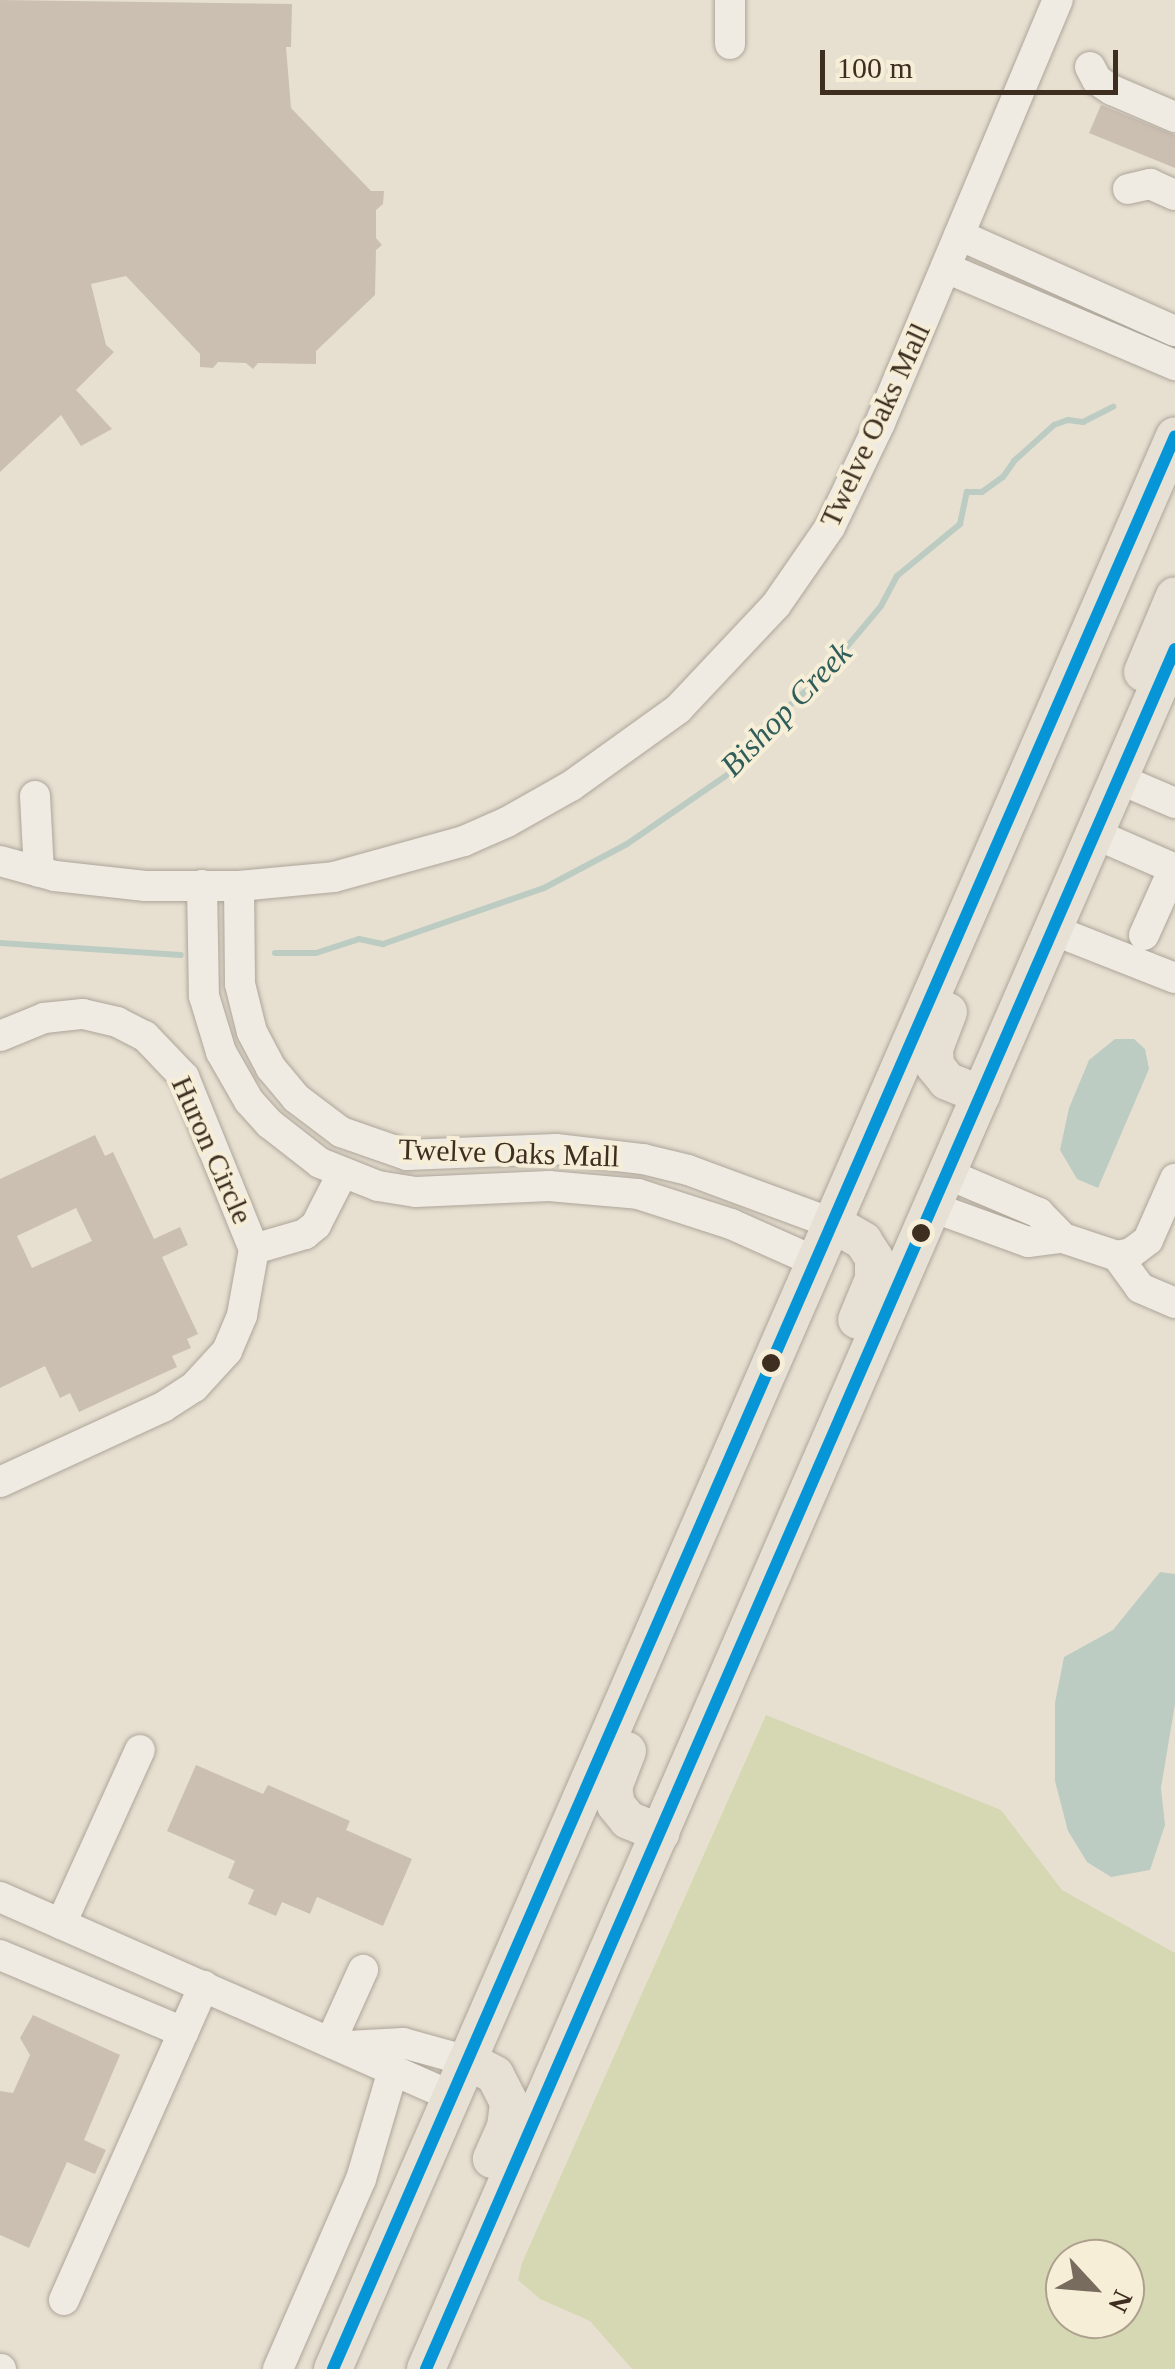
<!DOCTYPE html>
<style>
body{margin:0}
#map{position:relative;width:1175px;height:2369px;overflow:hidden;background:#e7e0d1;font-family:Georgia,serif}
div>[style]{position:absolute}
.green>*{inset:0;background:#d6d7b3}
.water>*{inset:0;background:#bcccc2}
.stream>*{height:6px;margin:-3px;padding:0 3px;transform-origin:3px;border-radius:3px;background:#bcccc2}
.building>*{inset:0;background:#cbbfb2}
.roads{filter:drop-shadow(0 0 2px #ada599) drop-shadow(0 0 2px #ada599)}
.minor>*{height:30px;margin:-15px;padding:0 15px;transform-origin:15px;border-radius:15px;background:#efebe3}
.major>*{height:38px;margin:-19px;padding:0 19px;transform-origin:19px;border-radius:19px;background:#e6e1d4}
.bus-1>*{height:12px;margin:-6px;padding:0 6px;transform-origin:6px;border-radius:6px;background:#0696d7}
.dots>*{width:28px;height:28px;translate:-50% -50%;box-sizing:border-box;border:5px solid #f7eed8;border-radius:50%}
span{translate:-50% -50%;white-space:nowrap;text-align:center;line-height:1.15;-webkit-text-stroke:8px #f7eed8;paint-order:stroke}
.street-label{font-size:30px;color:#3d2e20}
.water-label{font-size:32px;color:#2f5d5a;font-style:italic}
.north{position:absolute;left:1045px;top:2239px;width:100px;height:100px;box-sizing:border-box;background:#f7eed8;border:2px solid #ada18e;border-radius:50%;rotate:116deg;font-size:28px;font-weight:700;line-height:40px;text-align:center;color:#3d2e20}
.north::after{content:'';display:block;margin:auto;width:35px;height:45px;background:#786c5e;clip-path:polygon(50% 0,100% 100%,50% 72%,0 100%)}
.scale{position:absolute;left:820px;top:50px;width:298px;height:45px;box-sizing:border-box;border:5px solid #3d2e20;border-top:0;padding-left:12px;font-size:30px;line-height:35px;white-space:nowrap;color:#3d2e20;-webkit-text-stroke:8px #f7eed8;paint-order:stroke}
</style>
<div id="map">
<div class="green">
<i style="clip-path:polygon(evenodd,766px 1715px,1001px 1810px,1062px 1890px,1175px 1953px,1175px 2369px,632px 2369px,590px 2321px,540px 2299px,518px 2280px,522px 2263px,766px 1715px,1065px 2259px,1125px 2259px,1125px 2319px,1065px 2319px,1065px 2259px)"></i>
</div>
<div class="water">
<i style="clip-path:polygon(1115px 1039px,1134px 1039px,1145px 1049px,1149px 1069px,1098px 1188px,1077px 1179px,1060px 1150px,1069px 1108px,1089px 1060px)"></i>
<i style="clip-path:polygon(1160px 1572px,1175px 1574px,1175px 1704px,1161px 1788px,1165px 1825px,1150px 1870px,1111px 1877px,1087px 1862px,1068px 1831px,1055px 1781px,1055px 1703px,1064px 1657px,1113px 1630px)"></i>
</div>
<div class="stream">
<i style="left:0;top:943px;width:181px;rotate:3.8deg"></i>
<i style="left:275px;top:953px;width:41px"></i>
<i style="left:316px;top:953px;width:45px;rotate:-18deg"></i>
<i style="left:359px;top:939px;width:25px;rotate:12deg"></i>
<i style="left:383px;top:944px;width:170px;rotate:-19.2deg"></i>
<i style="left:544px;top:888px;width:94px;rotate:-27.9deg"></i>
<i style="left:627px;top:844px;width:137px;rotate:-34.6deg"></i>
<i style="left:740px;top:766px;width:45px;rotate:-56.7deg"></i>
<i style="left:765px;top:728px;width:80px;rotate:-42.5deg"></i>
<i style="left:824px;top:674px;width:89px;rotate:-50deg"></i>
<i style="left:881px;top:606px;width:34px;rotate:-62deg"></i>
<i style="left:897px;top:576px;width:82px;rotate:-39.5deg"></i>
<i style="left:960px;top:524px;width:33px;rotate:-78deg"></i>
<i style="left:967px;top:492px;width:15px"></i>
<i style="left:982px;top:492px;width:26px;rotate:-36deg"></i>
<i style="left:1003px;top:477px;width:19px;rotate:-55deg"></i>
<i style="left:1014px;top:461px;width:54px;rotate:-42deg"></i>
<i style="left:1054px;top:425px;width:15px;rotate:-20deg"></i>
<i style="left:1068px;top:420px;width:15px;rotate:8deg"></i>
<i style="left:1083px;top:422px;width:34px;rotate:-27deg"></i>
</div>
<div class="building">
<i style="clip-path:polygon(0 0,292px 4px,291px 47px,286px 47px,291px 108px,371px 191px,384px 191px,383px 204px,376px 210px,376px 238px,382px 245px,376px 250px,375px 295px,316px 351px,316px 364px,258px 363px,253px 369px,246px 363px,218px 362px,213px 368px,200px 367px,200px 354px,126px 276px,91px 284px,106px 345px,114px 352px,76px 390px,112px 429px,81px 446px,61px 415px,0 472px)"></i>
<i style="clip-path:polygon(1101px 105px,1175px 135px,1175px 168px,1089px 133px)"></i>
<i style="clip-path:polygon(evenodd,95px 1135px,105px 1156px,113px 1152px,154px 1239px,180px 1227px,188px 1245px,162px 1257px,198px 1334px,187px 1339px,191px 1348px,172px 1356px,177px 1367px,79px 1412px,70px 1393px,60px 1398px,45px 1366px,0 1388px,0 1179px,95px 1135px,76px 1208px,92px 1241px,32px 1268px,17px 1236px,76px 1208px)"></i>
<i style="clip-path:polygon(196px 1765px,263px 1794px,268px 1785px,350px 1821px,346px 1830px,412px 1859px,383px 1926px,317px 1897px,310px 1914px,282px 1902px,276px 1916px,248px 1904px,254px 1890px,228px 1878px,235px 1861px,167px 1831px)"></i>
<i style="clip-path:polygon(33px 2015px,120px 2055px,84px 2140px,106px 2150px,95px 2174px,67px 2162px,29px 2248px,0 2235px,0 2091px,13px 2093px,30px 2055px,20px 2038px)"></i>
</div>
<div class="roads">
<div class="minor">
<i style="left:730px;top:0;width:44px;rotate:90deg"></i>
<i style="left:1090px;top:67px;width:15px;rotate:62deg"></i>
<i style="left:1097px;top:80px;width:18px;rotate:34deg"></i>
<i style="left:1112px;top:90px;width:69px;rotate:23.2deg"></i>
<i style="left:1128px;top:189px;width:23px;rotate:-13deg"></i>
<i style="left:1150px;top:184px;width:27px;rotate:24deg"></i>
<i style="left:959px;top:235px;width:236px;rotate:24deg"></i>
<i style="left:946px;top:268px;width:249px;rotate:23deg"></i>
<i style="left:1119px;top:779px;width:61px;rotate:23.2deg"></i>
<i style="left:35px;top:796px;width:76px;rotate:87deg"></i>
<i style="left:1095px;top:834px;width:87px;rotate:23.6deg"></i>
<i style="left:0;top:861px;width:57px;rotate:15.3deg"></i>
<i style="left:55px;top:876px;width:91px;rotate:6.3deg"></i>
<i style="left:145px;top:886px;width:94px"></i>
<i style="left:239px;top:886px;width:95px;rotate:-5.4deg"></i>
<i style="left:334px;top:877px;width:135px;rotate:-15.5deg"></i>
<i style="left:464px;top:841px;width:47px;rotate:-23.8deg"></i>
<i style="left:507px;top:822px;width:73px;rotate:-29.4deg"></i>
<i style="left:571px;top:786px;width:132px;rotate:-35.7deg"></i>
<i style="left:678px;top:709px;width:143px;rotate:-46.7deg"></i>
<i style="left:776px;top:605px;width:95px;rotate:-55.3deg"></i>
<i style="left:830px;top:527px;width:115px;rotate:-64.3deg"></i>
<i style="left:880px;top:423px;width:459px;rotate:-67.2deg"></i>
<i style="left:202px;top:885px;width:111px;rotate:89deg"></i>
<i style="left:204px;top:996px;width:59px;rotate:73.1deg"></i>
<i style="left:221px;top:1052px;width:56px;rotate:60.3deg"></i>
<i style="left:249px;top:1101px;width:31px;rotate:48deg"></i>
<i style="left:270px;top:1124px;width:63px;rotate:38deg"></i>
<i style="left:320px;top:1163px;width:62px;rotate:21.6deg"></i>
<i style="left:378px;top:1186px;width:38px;rotate:9deg"></i>
<i style="left:416px;top:1192px;width:133px;rotate:-2.6deg"></i>
<i style="left:549px;top:1186px;width:89px;rotate:5.1deg"></i>
<i style="left:638px;top:1194px;width:98px;rotate:17.9deg"></i>
<i style="left:731px;top:1224px;width:95px;rotate:24.1deg"></i>
<i style="left:239px;top:886px;width:98px;rotate:89.4deg"></i>
<i style="left:240px;top:984px;width:49px;rotate:76deg"></i>
<i style="left:252px;top:1032px;width:41px;rotate:62.2deg"></i>
<i style="left:271px;top:1068px;width:39px;rotate:50deg"></i>
<i style="left:296px;top:1098px;width:56px;rotate:37.1deg"></i>
<i style="left:341px;top:1132px;width:70px;rotate:19.2deg"></i>
<i style="left:407px;top:1155px;width:149px;rotate:-2.3deg"></i>
<i style="left:556px;top:1149px;width:88px;rotate:6.6deg"></i>
<i style="left:643px;top:1159px;width:46px;rotate:13.7deg"></i>
<i style="left:688px;top:1170px;width:156px;rotate:20.3deg"></i>
<i style="left:1053px;top:930px;width:131px;rotate:21.5deg"></i>
<i style="left:1144px;top:935px;width:73px;rotate:-65.9deg"></i>
<i style="left:0;top:1036px;width:48px;rotate:-22.2deg"></i>
<i style="left:44px;top:1018px;width:39px;rotate:-6deg"></i>
<i style="left:83px;top:1014px;width:35px;rotate:13deg"></i>
<i style="left:117px;top:1022px;width:31px;rotate:27deg"></i>
<i style="left:145px;top:1036px;width:57px;rotate:46.4deg"></i>
<i style="left:184px;top:1077px;width:186px;rotate:67.9deg"></i>
<i style="left:932px;top:1207px;width:102px;rotate:20deg"></i>
<i style="left:1028px;top:1242px;width:35px;rotate:-7deg"></i>
<i style="left:1063px;top:1238px;width:35px;rotate:-134deg"></i>
<i style="left:1039px;top:1213px;width:100px;rotate:-157deg"></i>
<i style="left:1063px;top:1238px;width:57px;rotate:18.4deg"></i>
<i style="left:1117px;top:1256px;width:14px;rotate:-12deg"></i>
<i style="left:1131px;top:1253px;width:21px;rotate:-37deg"></i>
<i style="left:1148px;top:1240px;width:67px;rotate:-66.1deg"></i>
<i style="left:1117px;top:1256px;width:39px;rotate:54deg"></i>
<i style="left:1140px;top:1288px;width:38px;rotate:23deg"></i>
<i style="left:0;top:1482px;width:179px;rotate:-24.7deg"></i>
<i style="left:163px;top:1407px;width:37px;rotate:-33deg"></i>
<i style="left:194px;top:1387px;width:49px;rotate:-47.5deg"></i>
<i style="left:227px;top:1351px;width:39px;rotate:-67deg"></i>
<i style="left:242px;top:1315px;width:67px;rotate:-79.7deg"></i>
<i style="left:254px;top:1249px;width:53px;rotate:-16.4deg"></i>
<i style="left:305px;top:1234px;width:14px;rotate:-39deg"></i>
<i style="left:316px;top:1225px;width:57px;rotate:-63deg"></i>
<i style="left:0;top:1897px;width:495px;rotate:23.8deg"></i>
<i style="left:61px;top:1924px;width:191px;rotate:-65.6deg"></i>
<i style="left:0;top:1955px;width:199px;rotate:22.8deg"></i>
<i style="left:331px;top:2041px;width:78px;rotate:-65.7deg"></i>
<i style="left:348px;top:2046px;width:55px;rotate:-3.1deg"></i>
<i style="left:403px;top:2043px;width:67px;rotate:15.5deg"></i>
<i style="left:64px;top:2300px;width:344px;rotate:-66deg"></i>
<i style="left:0;top:2369px;width:1px"></i>
<i style="left:278px;top:2369px;width:207px;rotate:-66.4deg"></i>
<i style="left:361px;top:2179px;width:114px;rotate:-73.6deg"></i>
</div>
<div class="major">
<i style="left:1143px;top:672px;width:82px;rotate:-67.2deg"></i>
<i style="left:948px;top:1012px;width:39px;rotate:111deg"></i>
<i style="left:934px;top:1048px;width:18px;rotate:87deg"></i>
<i style="left:935px;top:1066px;width:19px;rotate:51deg"></i>
<i style="left:947px;top:1081px;width:37px;rotate:22deg"></i>
<i style="left:834px;top:1224px;width:34px;rotate:30deg"></i>
<i style="left:863px;top:1241px;width:20px;rotate:57deg"></i>
<i style="left:874px;top:1258px;width:21px;rotate:90deg"></i>
<i style="left:874px;top:1279px;width:44px;rotate:112.5deg"></i>
<i style="left:627px;top:1751px;width:39px;rotate:111deg"></i>
<i style="left:613px;top:1787px;width:18px;rotate:81deg"></i>
<i style="left:616px;top:1805px;width:19px;rotate:51deg"></i>
<i style="left:628px;top:1820px;width:35px;rotate:22deg"></i>
<i style="left:468px;top:2061px;width:30px;rotate:27deg"></i>
<i style="left:495px;top:2075px;width:31px;rotate:63deg"></i>
<i style="left:509px;top:2103px;width:24px;rotate:97deg"></i>
<i style="left:506px;top:2127px;width:35px;rotate:114deg"></i>
<i style="left:333px;top:2369px;width:2108px;rotate:-66.46deg"></i>
<i style="left:426px;top:2369px;width:1876px;rotate:-66.47deg"></i>
</div>
</div>
<div class="bus-1">
<i style="left:333px;top:2369px;width:2108px;rotate:-66.46deg"></i>
<i style="left:426px;top:2369px;width:1876px;rotate:-66.47deg"></i>
</div>
<div class="dots">
<i style="left:921px;top:1233px;background:#3d2e20"></i>
<i style="left:771px;top:1363px;background:#3d2e20"></i>
</div>
<div class="street-label">
<span style="left:875px;top:425px;rotate:-65deg">Twelve Oaks Mall</span>
<span style="left:212px;top:1150px;rotate:66deg">Huron Circle</span>
<span style="left:509px;top:1153px;rotate:2deg">Twelve Oaks Mall</span>
</div>
<div class="water-label">
<span style="left:786px;top:709px;rotate:-46deg">Bishop Creek</span>
</div>
<div class="north">N</div>
<div class="scale">100 m</div>
</div>
